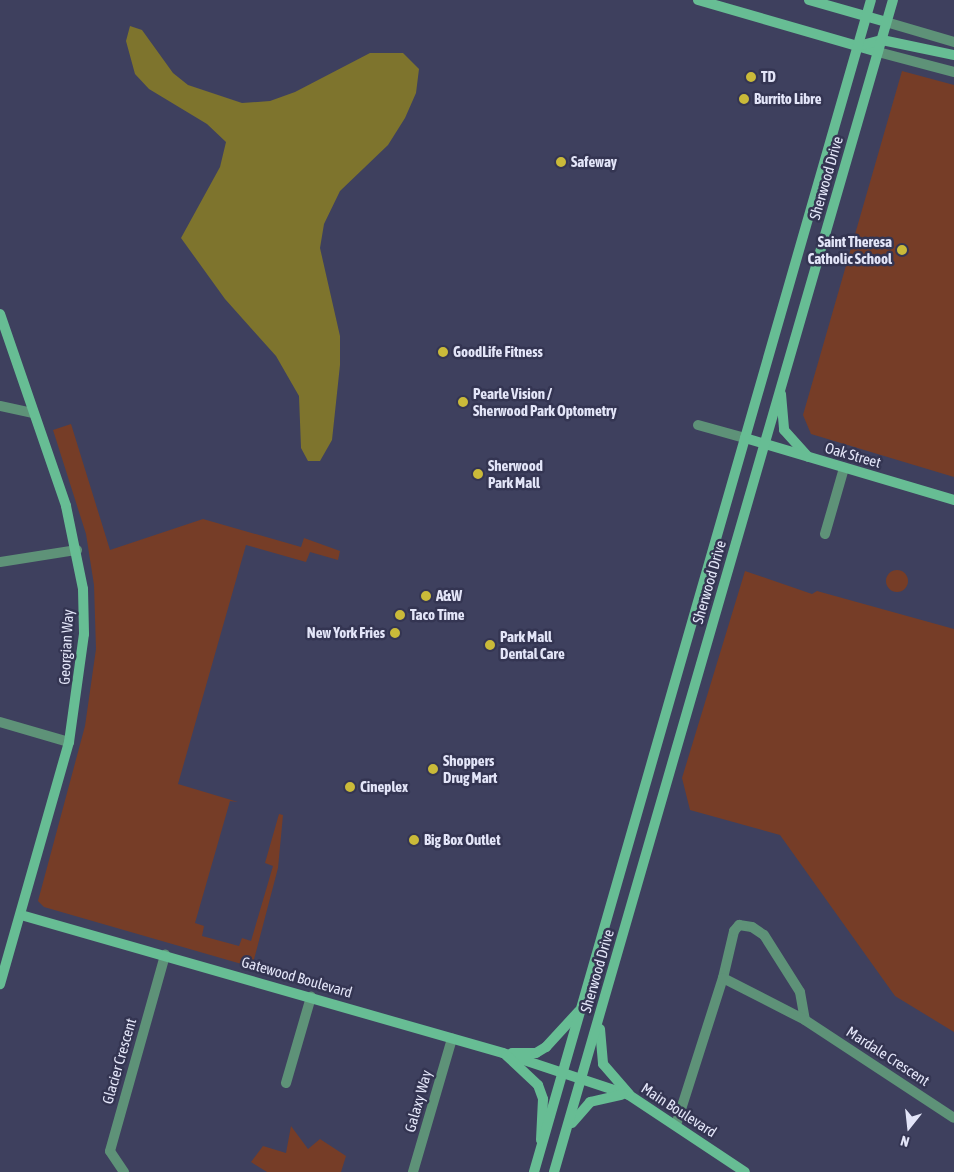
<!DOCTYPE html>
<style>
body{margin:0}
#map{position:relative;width:954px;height:1172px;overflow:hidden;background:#3e405e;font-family:"Asap Condensed",sans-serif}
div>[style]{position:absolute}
.green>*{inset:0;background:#763d27}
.round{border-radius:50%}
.water>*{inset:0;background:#7e742d}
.street>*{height:10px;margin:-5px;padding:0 5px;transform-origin:5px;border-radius:5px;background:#5e9278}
.secondary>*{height:10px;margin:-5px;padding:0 5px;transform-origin:5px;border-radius:5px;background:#67bd94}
.dots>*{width:14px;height:14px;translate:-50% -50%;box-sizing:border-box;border:2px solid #343552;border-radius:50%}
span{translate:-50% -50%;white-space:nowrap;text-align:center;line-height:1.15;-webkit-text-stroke:5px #343552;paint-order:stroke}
.poi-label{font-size:15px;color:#e3e5f8;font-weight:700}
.left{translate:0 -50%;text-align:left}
.right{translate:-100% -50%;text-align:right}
.street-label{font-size:15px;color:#e3e5f8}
.north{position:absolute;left:884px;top:1102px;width:50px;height:50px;-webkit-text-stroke:4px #343552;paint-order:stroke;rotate:196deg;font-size:14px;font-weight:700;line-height:20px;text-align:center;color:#e3e5f8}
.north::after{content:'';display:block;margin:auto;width:18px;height:22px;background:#e3e5f8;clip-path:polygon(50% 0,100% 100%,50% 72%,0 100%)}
</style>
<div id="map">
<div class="green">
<i style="clip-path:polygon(902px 71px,954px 85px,954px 477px,811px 434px,803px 415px)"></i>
<i style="clip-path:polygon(71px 424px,110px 550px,203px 519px,301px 547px,304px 538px,340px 551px,338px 560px,310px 552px,306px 562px,246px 545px,178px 784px,238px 802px,230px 801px,195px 923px,204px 926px,202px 936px,239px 946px,242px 938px,251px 941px,273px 866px,265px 863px,279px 814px,283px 815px,278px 868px,252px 967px,44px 907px,38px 901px,85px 726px,96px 649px,94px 585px,86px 534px,53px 430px)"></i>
<i class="round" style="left:886px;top:570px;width:22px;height:22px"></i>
<i style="clip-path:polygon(745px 571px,812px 594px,817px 591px,954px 629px,954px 1032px,895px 996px,780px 835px,690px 810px,682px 778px)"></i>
<i style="clip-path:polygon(291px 1126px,308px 1149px,320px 1139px,346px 1156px,341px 1172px,267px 1172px,251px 1162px,263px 1146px,286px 1153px)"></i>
</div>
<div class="water">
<i style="clip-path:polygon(130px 26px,142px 30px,173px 73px,188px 85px,242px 103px,270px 101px,295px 92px,370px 53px,403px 53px,419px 69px,416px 93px,405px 118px,388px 145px,340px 191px,324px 224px,320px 248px,340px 336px,340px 365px,332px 440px,320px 461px,308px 461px,301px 448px,299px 396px,276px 356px,225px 299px,181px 238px,220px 167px,226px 142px,207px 124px,149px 89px,135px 74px,126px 41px)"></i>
</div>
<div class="street">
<i style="left:886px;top:22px;width:71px;rotate:16.4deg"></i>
<i style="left:878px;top:52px;width:79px;rotate:14.7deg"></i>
<i style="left:0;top:406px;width:34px;rotate:12deg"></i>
<i style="left:698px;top:425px;width:49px;rotate:15.5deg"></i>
<i style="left:825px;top:534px;width:69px;rotate:-73.9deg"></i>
<i style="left:0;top:562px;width:78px;rotate:-8.9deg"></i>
<i style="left:0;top:722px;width:72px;rotate:16.2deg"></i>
<i style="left:723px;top:978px;width:48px;rotate:-76.8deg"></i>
<i style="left:734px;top:931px;width:8px;rotate:-50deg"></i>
<i style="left:739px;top:925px;width:13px;rotate:9deg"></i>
<i style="left:752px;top:927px;width:14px;rotate:34deg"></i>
<i style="left:764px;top:935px;width:67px;rotate:57.7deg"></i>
<i style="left:800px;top:992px;width:28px;rotate:80deg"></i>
<i style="left:286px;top:1083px;width:90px;rotate:-73.8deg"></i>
<i style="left:676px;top:1125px;width:154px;rotate:-72.3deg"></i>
<i style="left:723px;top:978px;width:92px;rotate:27.1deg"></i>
<i style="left:805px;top:1020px;width:178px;rotate:33.3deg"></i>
<i style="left:124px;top:1172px;width:25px;rotate:-124deg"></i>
<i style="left:110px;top:1151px;width:204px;rotate:-74.3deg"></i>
<i style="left:413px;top:1172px;width:139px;rotate:-73.7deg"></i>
</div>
<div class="secondary">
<i style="left:698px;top:0;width:187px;rotate:16.1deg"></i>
<i style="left:809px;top:0;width:80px;rotate:15.9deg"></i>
<i style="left:858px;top:46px;width:25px;rotate:-14deg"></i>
<i style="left:882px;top:40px;width:74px;rotate:11.8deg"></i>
<i style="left:0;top:314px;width:203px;rotate:71deg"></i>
<i style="left:66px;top:506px;width:85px;rotate:78.4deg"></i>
<i style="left:83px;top:589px;width:45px;rotate:88.7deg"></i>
<i style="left:84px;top:634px;width:109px;rotate:97.9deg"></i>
<i style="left:69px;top:742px;width:252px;rotate:105.9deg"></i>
<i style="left:781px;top:394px;width:36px;rotate:85deg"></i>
<i style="left:784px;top:430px;width:36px;rotate:48deg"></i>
<i style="left:745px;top:438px;width:218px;rotate:16.5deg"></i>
<i style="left:21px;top:915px;width:501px;rotate:15.98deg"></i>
<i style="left:503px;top:1053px;width:133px;rotate:18.4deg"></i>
<i style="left:629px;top:1095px;width:139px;rotate:33.6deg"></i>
<i style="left:600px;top:1029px;width:35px;rotate:85deg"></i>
<i style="left:603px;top:1064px;width:40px;rotate:49deg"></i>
<i style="left:512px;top:1053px;width:24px"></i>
<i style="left:536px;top:1053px;width:12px;rotate:-31deg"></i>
<i style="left:546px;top:1047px;width:49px;rotate:-47.5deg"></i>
<i style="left:506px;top:1055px;width:44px;rotate:43.2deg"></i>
<i style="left:538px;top:1085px;width:15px;rotate:70deg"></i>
<i style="left:543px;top:1099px;width:41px;rotate:92.8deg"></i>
<i style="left:572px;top:1123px;width:28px;rotate:-49deg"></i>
<i style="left:590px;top:1102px;width:32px;rotate:-13deg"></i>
<i style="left:534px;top:1172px;width:1219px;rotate:-73.96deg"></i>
<i style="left:554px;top:1172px;width:1220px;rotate:-73.87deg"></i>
</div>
<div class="dots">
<i style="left:751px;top:77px;background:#caba39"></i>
<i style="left:744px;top:99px;background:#caba39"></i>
<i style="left:561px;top:162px;background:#caba39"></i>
<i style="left:902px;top:250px;background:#caba39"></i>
<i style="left:443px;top:352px;background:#caba39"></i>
<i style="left:463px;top:402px;background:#caba39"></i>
<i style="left:478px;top:474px;background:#caba39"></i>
<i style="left:426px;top:596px;background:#caba39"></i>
<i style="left:400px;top:615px;background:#caba39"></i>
<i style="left:395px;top:633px;background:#caba39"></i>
<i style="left:490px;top:645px;background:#caba39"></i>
<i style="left:433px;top:769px;background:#caba39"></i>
<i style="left:350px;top:787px;background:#caba39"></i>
<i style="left:414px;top:840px;background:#caba39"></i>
</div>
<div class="poi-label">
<span class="left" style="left:761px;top:77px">TD</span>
<span class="left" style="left:754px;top:99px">Burrito Libre</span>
<span class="left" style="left:571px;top:162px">Safeway</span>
<span class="right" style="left:892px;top:250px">Saint Theresa<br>Catholic School</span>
<span class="left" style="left:453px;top:352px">GoodLife Fitness</span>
<span class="left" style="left:473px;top:402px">Pearle Vision /<br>Sherwood Park Optometry</span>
<span class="left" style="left:488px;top:474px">Sherwood<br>Park Mall</span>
<span class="left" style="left:436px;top:596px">A&amp;W</span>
<span class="left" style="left:410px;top:615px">Taco Time</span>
<span class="right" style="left:385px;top:633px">New York Fries</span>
<span class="left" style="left:500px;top:645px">Park Mall<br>Dental Care</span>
<span class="left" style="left:443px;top:769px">Shoppers<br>Drug Mart</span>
<span class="left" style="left:360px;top:787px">Cineplex</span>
<span class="left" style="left:424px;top:840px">Big Box Outlet</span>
</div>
<div class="street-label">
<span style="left:826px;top:178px;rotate:-74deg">Sherwood Drive</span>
<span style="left:853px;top:455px;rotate:16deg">Oak Street</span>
<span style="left:709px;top:582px;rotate:-74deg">Sherwood Drive</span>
<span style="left:66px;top:647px;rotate:-87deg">Georgian Way</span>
<span style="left:597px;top:971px;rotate:-74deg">Sherwood Drive</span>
<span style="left:297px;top:977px;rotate:16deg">Gatewood Boulevard</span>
<span style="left:888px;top:1056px;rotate:33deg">Mardale Crescent</span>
<span style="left:119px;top:1061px;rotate:-74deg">Glacier Crescent</span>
<span style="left:418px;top:1101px;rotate:-74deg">Galaxy Way</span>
<span style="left:679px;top:1110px;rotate:33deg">Main Boulevard</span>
</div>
<div class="north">N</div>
</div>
